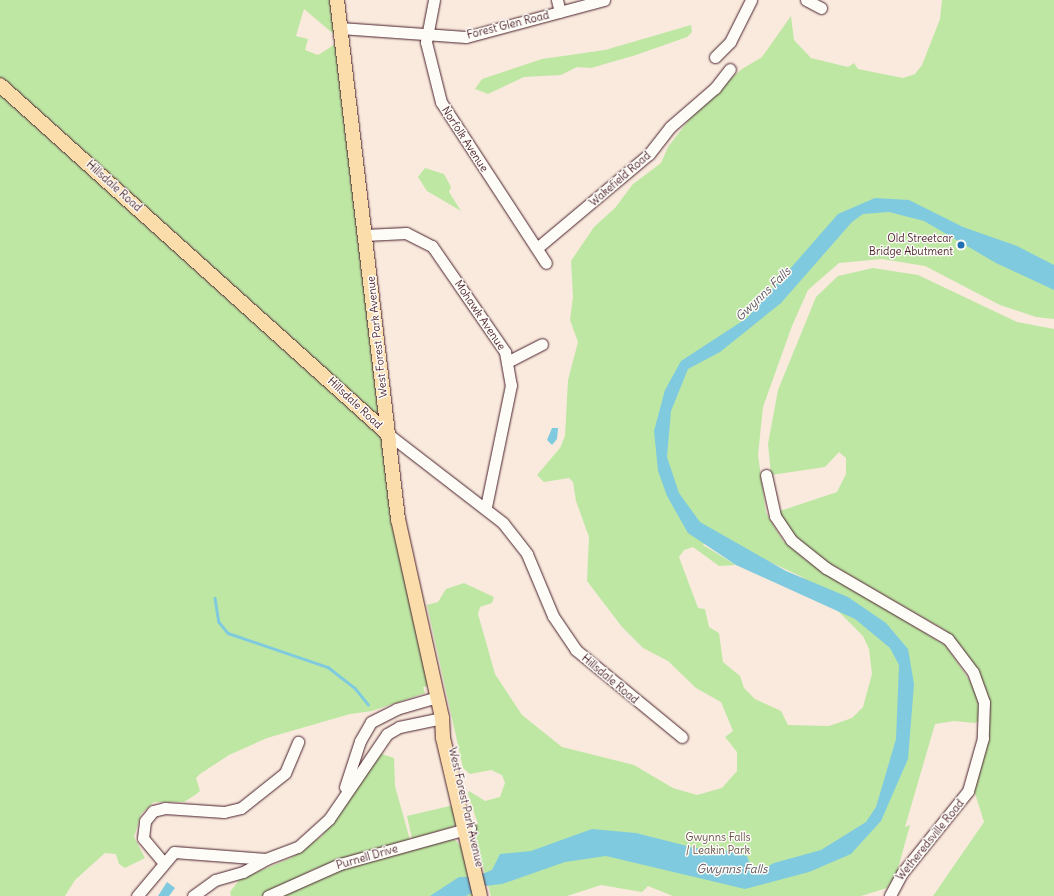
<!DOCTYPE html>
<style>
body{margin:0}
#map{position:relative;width:1054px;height:896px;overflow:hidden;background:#f9eadd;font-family:Delius,sans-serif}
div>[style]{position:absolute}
.green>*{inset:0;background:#bee7a4}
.water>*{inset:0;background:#7fcadf}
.stream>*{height:2.5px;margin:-1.25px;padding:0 1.25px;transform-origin:1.25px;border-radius:1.25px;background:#7fcadf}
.roads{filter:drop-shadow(0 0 1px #4a1f2b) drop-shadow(0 0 1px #4a1f2b)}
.minor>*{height:11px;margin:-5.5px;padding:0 5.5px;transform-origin:5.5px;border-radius:5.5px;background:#fdfcf7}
.major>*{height:14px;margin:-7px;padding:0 7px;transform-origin:7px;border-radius:7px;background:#fbddab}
.dots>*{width:11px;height:11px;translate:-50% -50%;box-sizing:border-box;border:2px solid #fdfcf7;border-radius:50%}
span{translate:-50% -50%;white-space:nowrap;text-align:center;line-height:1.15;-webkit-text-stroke:3px #fdfcf7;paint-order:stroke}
.street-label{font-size:11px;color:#4a1f2b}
.poi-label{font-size:11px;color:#4a1f2b}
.right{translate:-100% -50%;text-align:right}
.park-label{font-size:11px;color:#675149}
.water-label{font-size:12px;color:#5a5261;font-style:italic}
</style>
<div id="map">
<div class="green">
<i style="clip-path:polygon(0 0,332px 0,336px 36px,304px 9px,296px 36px,308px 39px,305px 50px,318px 55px,337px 43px,429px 686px,423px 687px,425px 693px,372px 711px,350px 714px,267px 738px,229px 755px,200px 774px,196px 778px,200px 791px,195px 795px,184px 802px,154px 802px,141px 814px,134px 837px,145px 858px,125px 868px,119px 864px,116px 854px,105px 853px,75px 880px,65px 896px,0 896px)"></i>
<i style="clip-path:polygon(evenodd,942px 0,1054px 0,1054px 319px,1036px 317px,1000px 305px,925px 266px,882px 259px,839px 263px,808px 290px,792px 326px,763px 407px,758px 455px,766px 513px,783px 541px,805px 559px,946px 646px,976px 690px,980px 720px,975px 723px,954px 721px,935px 724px,905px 827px,910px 825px,897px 872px,887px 888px,861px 896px,673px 896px,648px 886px,642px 892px,601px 885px,567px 896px,491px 896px,472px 826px,478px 824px,468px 794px,469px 791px,485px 801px,500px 797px,505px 783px,502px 775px,491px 770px,470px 774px,463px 768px,427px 605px,438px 602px,446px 589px,464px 583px,494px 597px,492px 603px,480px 607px,478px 614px,495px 674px,522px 715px,562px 747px,634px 765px,673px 788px,697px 795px,722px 788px,737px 771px,737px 752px,725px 737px,733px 731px,721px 702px,696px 688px,668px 661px,643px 648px,622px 627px,587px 581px,589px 537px,576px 501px,573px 482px,569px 478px,544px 482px,537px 475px,560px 448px,565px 436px,568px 380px,578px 342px,570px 320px,573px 297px,571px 261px,594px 227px,615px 208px,633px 184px,661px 163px,668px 147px,701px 104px,742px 69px,762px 57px,791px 16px,794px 40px,811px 58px,848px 67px,854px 63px,858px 69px,903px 78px,915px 74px,922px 65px,940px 19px,942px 0,710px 534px,802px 577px,855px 619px,836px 609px,863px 636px,869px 649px,872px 674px,863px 707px,852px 718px,829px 726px,788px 725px,781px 711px,755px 699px,744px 688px,740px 676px,723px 662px,719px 633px,709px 627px,705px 609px,698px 608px,679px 557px,684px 550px,693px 547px,719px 566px,736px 565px,703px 545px,710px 534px)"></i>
<i style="clip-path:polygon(691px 25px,692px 32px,687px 37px,636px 55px,591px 68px,577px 67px,561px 75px,524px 77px,488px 94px,475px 89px,482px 79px,542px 59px,605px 50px)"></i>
<i style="clip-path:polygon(425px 168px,444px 174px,451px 187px,449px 192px,461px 211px,427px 191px,418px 177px)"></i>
<i style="clip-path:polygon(873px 268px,918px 275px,1017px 322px,1054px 329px,1054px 896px,933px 896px,984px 822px,973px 787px,990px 723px,980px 678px,962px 647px,945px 630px,806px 550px,774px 513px,837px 492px,846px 474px,846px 458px,839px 452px,825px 467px,771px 475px,768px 444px,778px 390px,816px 297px,838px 276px)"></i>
<i style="clip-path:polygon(379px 753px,394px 758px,395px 786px,410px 840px,314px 869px,262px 896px,231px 896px,230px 892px,240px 879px,291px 858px,322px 836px)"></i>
<i style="clip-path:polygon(454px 805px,455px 826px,412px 839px,407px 816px)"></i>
<i style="clip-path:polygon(453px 838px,462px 847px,476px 896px,273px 896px,306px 878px)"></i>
</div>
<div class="water">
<i style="clip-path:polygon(875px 198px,909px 200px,963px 227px,1017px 246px,1054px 265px,1054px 290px,996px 263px,924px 221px,889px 212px,863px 214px,852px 222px,781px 303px,720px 352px,688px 369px,671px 411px,667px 457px,679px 493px,700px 522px,786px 571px,848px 597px,886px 623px,908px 649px,914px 684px,908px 759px,881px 821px,851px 854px,809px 872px,745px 889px,606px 856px,565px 862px,502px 884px,485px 886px,466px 896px,430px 896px,459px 877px,474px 877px,492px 870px,500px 854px,531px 851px,592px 829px,636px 833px,695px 848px,724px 850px,747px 856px,752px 869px,760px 871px,774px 863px,821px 850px,866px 822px,876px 807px,896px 739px,899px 665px,890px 648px,855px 619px,736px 565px,688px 533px,667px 496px,658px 471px,654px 431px,665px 390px,681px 361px,747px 318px,838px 214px)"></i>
<i style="clip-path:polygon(552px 428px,558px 428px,557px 439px,552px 445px,547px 440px)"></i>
<i style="clip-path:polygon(167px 882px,175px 888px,169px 896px,158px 896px)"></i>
</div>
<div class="stream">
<i style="left:215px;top:598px;width:24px;rotate:81deg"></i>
<i style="left:219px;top:622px;width:14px;rotate:51deg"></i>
<i style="left:228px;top:633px;width:106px;rotate:18.8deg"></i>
<i style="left:328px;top:667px;width:34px;rotate:38deg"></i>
<i style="left:355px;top:688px;width:21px;rotate:51deg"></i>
</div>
<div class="roads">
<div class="minor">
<i style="left:434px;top:0;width:43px;rotate:100.8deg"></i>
<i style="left:426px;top:42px;width:62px;rotate:76deg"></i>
<i style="left:441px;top:102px;width:192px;rotate:56.9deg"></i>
<i style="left:557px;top:0;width:12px;rotate:76deg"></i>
<i style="left:806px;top:0;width:17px;rotate:28deg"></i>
<i style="left:340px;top:28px;width:126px;rotate:4.1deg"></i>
<i style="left:466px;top:37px;width:143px;rotate:-15deg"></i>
<i style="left:715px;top:57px;width:21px;rotate:-45deg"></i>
<i style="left:730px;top:42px;width:47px;rotate:-63.4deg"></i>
<i style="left:365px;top:235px;width:41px;rotate:-2.8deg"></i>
<i style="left:406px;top:233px;width:29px;rotate:27deg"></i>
<i style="left:432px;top:246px;width:129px;rotate:55.4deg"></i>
<i style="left:505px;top:352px;width:34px;rotate:80deg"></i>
<i style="left:511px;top:385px;width:125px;rotate:101.6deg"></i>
<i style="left:537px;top:248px;width:146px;rotate:-40deg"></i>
<i style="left:649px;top:154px;width:34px;rotate:-52deg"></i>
<i style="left:670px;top:127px;width:60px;rotate:-40.9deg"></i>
<i style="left:715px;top:88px;width:24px;rotate:-52deg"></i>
<i style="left:509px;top:361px;width:37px;rotate:-27deg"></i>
<i style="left:388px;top:434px;width:145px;rotate:37.7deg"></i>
<i style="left:503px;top:523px;width:39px;rotate:52deg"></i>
<i style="left:527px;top:554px;width:67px;rotate:67.2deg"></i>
<i style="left:553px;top:616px;width:41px;rotate:55.9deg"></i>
<i style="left:576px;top:650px;width:137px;rotate:39.4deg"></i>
<i style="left:766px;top:475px;width:42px;rotate:77.6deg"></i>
<i style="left:775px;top:516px;width:29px;rotate:56deg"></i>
<i style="left:791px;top:540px;width:45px;rotate:38.7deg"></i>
<i style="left:826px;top:568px;width:141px;rotate:30.2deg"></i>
<i style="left:948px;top:639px;width:41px;rotate:52.9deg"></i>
<i style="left:973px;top:672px;width:32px;rotate:70deg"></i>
<i style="left:984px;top:702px;width:36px;rotate:92deg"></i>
<i style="left:983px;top:738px;width:55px;rotate:105.8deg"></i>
<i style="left:968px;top:791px;width:105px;rotate:128.8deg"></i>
<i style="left:902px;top:873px;width:26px;rotate:118deg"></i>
<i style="left:345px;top:787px;width:48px;rotate:-71.9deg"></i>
<i style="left:360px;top:741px;width:22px;rotate:-60deg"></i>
<i style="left:371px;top:722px;width:28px;rotate:-27deg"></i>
<i style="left:396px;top:709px;width:43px;rotate:-16.3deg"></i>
<i style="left:163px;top:862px;width:31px;rotate:-130deg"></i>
<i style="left:143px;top:838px;width:17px;rotate:-83deg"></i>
<i style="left:145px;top:821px;width:13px;rotate:-51deg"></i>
<i style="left:153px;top:811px;width:12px;rotate:-14deg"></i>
<i style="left:165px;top:808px;width:59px;rotate:3.9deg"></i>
<i style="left:224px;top:812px;width:17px;rotate:-13deg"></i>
<i style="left:241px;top:808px;width:56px;rotate:-38.5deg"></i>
<i style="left:285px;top:773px;width:34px;rotate:-67deg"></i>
<i style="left:137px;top:896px;width:57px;rotate:-49.9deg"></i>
<i style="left:174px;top:852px;width:92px;rotate:4.4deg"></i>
<i style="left:266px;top:859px;width:34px;rotate:-21deg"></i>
<i style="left:298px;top:847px;width:42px;rotate:-42.1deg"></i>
<i style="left:329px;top:819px;width:103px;rotate:-55.7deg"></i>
<i style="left:387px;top:734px;width:14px;rotate:-30deg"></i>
<i style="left:399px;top:727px;width:44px;rotate:-11.8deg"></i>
<i style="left:193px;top:896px;width:27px;rotate:-36deg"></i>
<i style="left:215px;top:880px;width:29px;rotate:-16deg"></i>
<i style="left:243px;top:872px;width:26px;rotate:-29deg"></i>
<i style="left:268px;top:896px;width:79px;rotate:-24deg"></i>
<i style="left:340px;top:864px;width:135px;rotate:-15.5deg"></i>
</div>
<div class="major">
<i style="left:337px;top:0;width:523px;rotate:83.3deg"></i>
<i style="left:398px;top:519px;width:204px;rotate:77.5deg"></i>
<i style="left:442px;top:718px;width:20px;rotate:87deg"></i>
<i style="left:443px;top:738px;width:162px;rotate:76.8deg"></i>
<i style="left:0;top:85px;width:522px;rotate:41.97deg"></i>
</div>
</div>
<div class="dots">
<i style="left:961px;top:245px;background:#1f6fb2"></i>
</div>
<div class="street-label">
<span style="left:508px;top:25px;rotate:-14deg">Forest Glen Road</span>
<span style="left:465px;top:139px;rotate:57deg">Norfolk Avenue</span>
<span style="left:620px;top:179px;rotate:-41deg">Wakefield Road</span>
<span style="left:114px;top:186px;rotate:42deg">Hillsdale Road</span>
<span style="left:480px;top:315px;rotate:56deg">Mohawk Avenue</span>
<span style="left:377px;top:337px;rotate:-96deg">West Forest Park Avenue</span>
<span style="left:355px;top:403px;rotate:43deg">Hillsdale Road</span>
<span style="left:610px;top:679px;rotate:40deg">Hillsdale Road</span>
<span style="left:466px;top:807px;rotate:77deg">West Forest Park Avenue</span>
<span style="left:930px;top:840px;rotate:-51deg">Wetheredsville Road</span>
<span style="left:367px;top:857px;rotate:-16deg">Purnell Drive</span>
</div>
<div class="poi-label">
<span class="right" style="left:953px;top:245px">Old Streetcar<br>Bridge Abutment</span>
</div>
<div class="park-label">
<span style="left:718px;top:844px">Gwynns Falls<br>/ Leakin Park</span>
</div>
<div class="water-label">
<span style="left:763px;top:294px;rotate:-44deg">Gwynns Falls</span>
<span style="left:732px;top:869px">Gwynns Falls</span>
</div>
</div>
